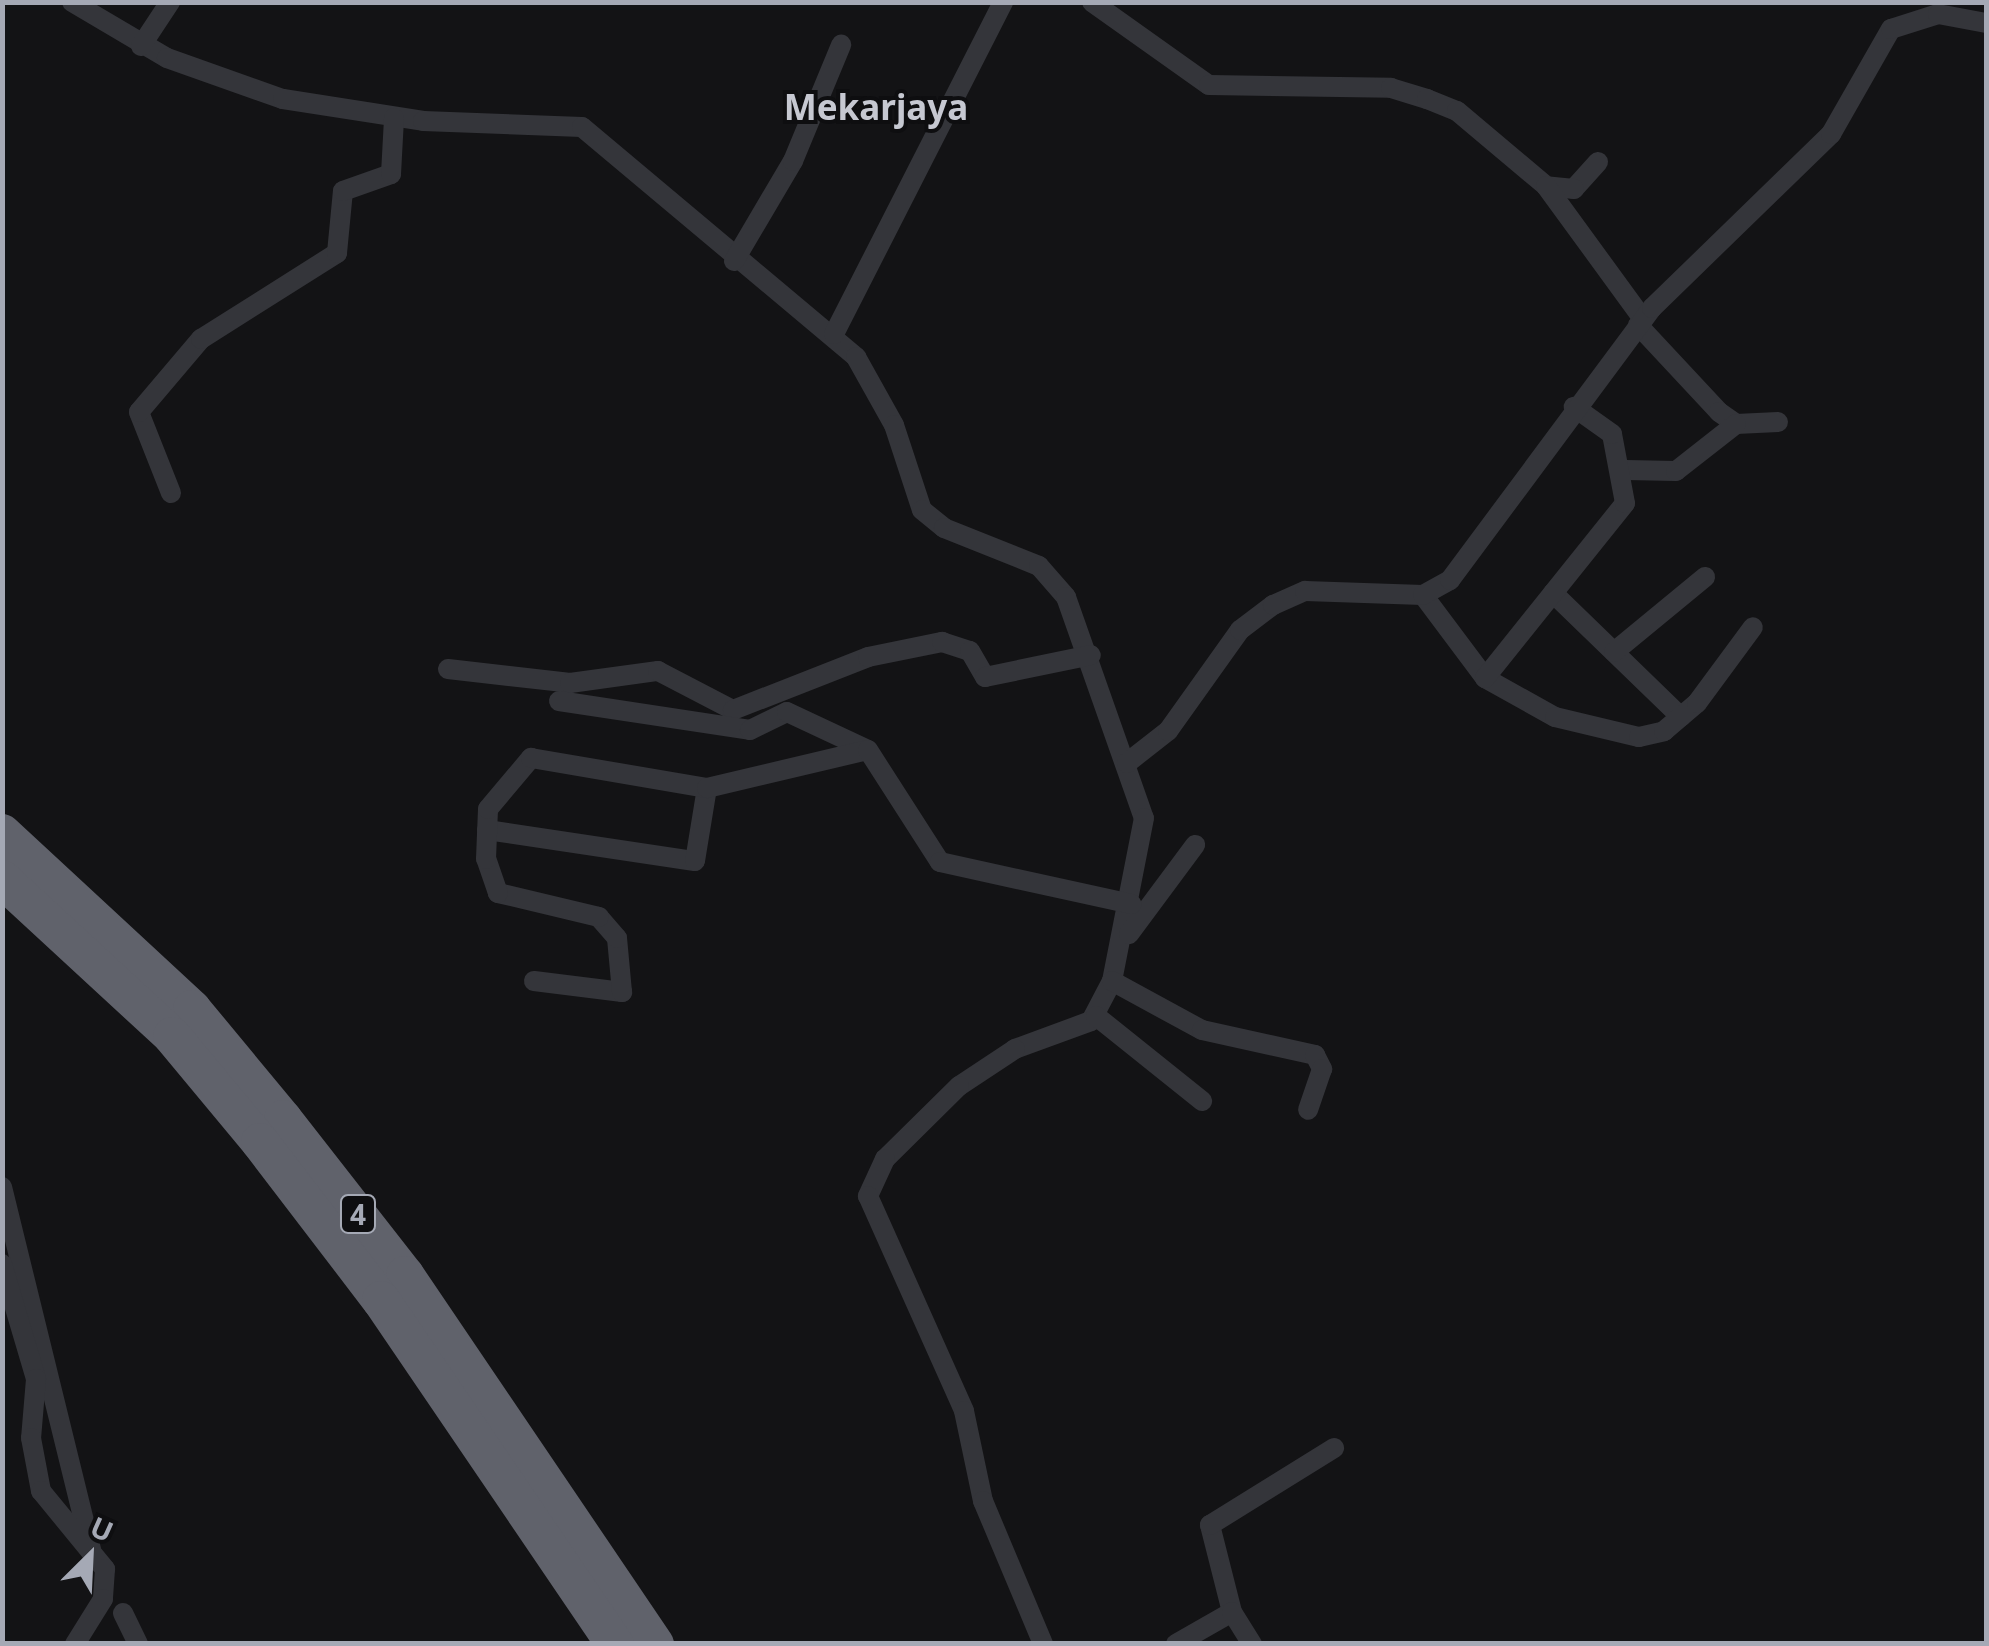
<!DOCTYPE html>
<style>
body{margin:0}
#map{position:relative;width:1989px;height:1646px;overflow:hidden;background:#131315;font-family:"Noto Sans",sans-serif}
div>[style]{position:absolute}
.minor>*{height:20px;margin:-10px;padding:0 10px;transform-origin:10px;border-radius:10px;background:#34353a}
.motorway>*{height:38px;margin:-19px;padding:0 19px;transform-origin:19px;border-radius:19px;background:#60626b}
span{translate:-50% -50%;white-space:nowrap;text-align:center;line-height:1.15;-webkit-text-stroke:8px #0e0e10;paint-order:stroke}
.shield-label span{padding:2px 8px;background:#0e0e10;border:2px solid;border-radius:8px;-webkit-text-stroke-width:0}
.shield-label{font-size:28px;color:#a5a9b5;font-weight:700}
.quarter-label{font-size:35px;color:#c6c8d1;font-weight:700}
.frame{position:absolute;inset:0;border:5px solid #a5a9b5;pointer-events:none}
.north{position:absolute;left:40px;top:1506px;width:100px;height:100px;-webkit-text-stroke:8px #0e0e10;paint-order:stroke;rotate:24deg;font-size:28px;font-weight:700;line-height:40px;text-align:center;color:#a5a9b5}
.north::after{content:'';display:block;margin:auto;width:35px;height:45px;background:#a5a9b5;clip-path:polygon(50% 0,100% 100%,50% 72%,0 100%)}
</style>
<div id="map">
<div class="minor">
<i style="left:72px;top:2px;width:110px;rotate:30.5deg"></i>
<i style="left:167px;top:58px;width:123px;rotate:19.5deg"></i>
<i style="left:283px;top:99px;width:142px;rotate:8.9deg"></i>
<i style="left:423px;top:121px;width:159px;rotate:2.2deg"></i>
<i style="left:582px;top:127px;width:358px;rotate:40deg"></i>
<i style="left:856px;top:357px;width:78px;rotate:60.8deg"></i>
<i style="left:894px;top:425px;width:89px;rotate:71.8deg"></i>
<i style="left:922px;top:510px;width:28px;rotate:39deg"></i>
<i style="left:944px;top:528px;width:102px;rotate:21.8deg"></i>
<i style="left:1039px;top:566px;width:41px;rotate:48.9deg"></i>
<i style="left:1066px;top:597px;width:234px;rotate:70.6deg"></i>
<i style="left:1144px;top:818px;width:166px;rotate:101.1deg"></i>
<i style="left:1112px;top:981px;width:45px;rotate:117.7deg"></i>
<i style="left:1091px;top:1021px;width:81px;rotate:159.8deg"></i>
<i style="left:1015px;top:1049px;width:67px;rotate:146.5deg"></i>
<i style="left:959px;top:1086px;width:104px;rotate:135.4deg"></i>
<i style="left:885px;top:1159px;width:41px;rotate:114.7deg"></i>
<i style="left:868px;top:1196px;width:235px;rotate:65.9deg"></i>
<i style="left:964px;top:1411px;width:92px;rotate:78.1deg"></i>
<i style="left:983px;top:1501px;width:155px;rotate:67.2deg"></i>
<i style="left:1092px;top:2px;width:143px;rotate:35.4deg"></i>
<i style="left:1209px;top:85px;width:182px;rotate:0.9deg"></i>
<i style="left:1391px;top:88px;width:38px;rotate:17deg"></i>
<i style="left:1427px;top:99px;width:32px;rotate:22deg"></i>
<i style="left:1457px;top:111px;width:116px;rotate:40.1deg"></i>
<i style="left:141px;top:46px;width:53px;rotate:-56.6deg"></i>
<i style="left:1598px;top:162px;width:36px;rotate:132deg"></i>
<i style="left:1574px;top:189px;width:28px;rotate:-174deg"></i>
<i style="left:1546px;top:186px;width:165px;rotate:53.9deg"></i>
<i style="left:734px;top:261px;width:116px;rotate:-59.5deg"></i>
<i style="left:793px;top:161px;width:126px;rotate:-67.5deg"></i>
<i style="left:1638px;top:325px;width:119px;rotate:47deg"></i>
<i style="left:1719px;top:412px;width:21px;rotate:35deg"></i>
<i style="left:1736px;top:424px;width:42px;rotate:-2.7deg"></i>
<i style="left:834px;top:334px;width:373px;rotate:-63deg"></i>
<i style="left:1626px;top:470px;width:50px;rotate:1.1deg"></i>
<i style="left:1676px;top:471px;width:76px;rotate:-38.1deg"></i>
<i style="left:171px;top:493px;width:87px;rotate:-111.6deg"></i>
<i style="left:139px;top:412px;width:96px;rotate:-49.7deg"></i>
<i style="left:201px;top:339px;width:161px;rotate:-32.3deg"></i>
<i style="left:337px;top:253px;width:62px;rotate:-84.5deg"></i>
<i style="left:343px;top:191px;width:51px;rotate:-19.5deg"></i>
<i style="left:391px;top:174px;width:56px;rotate:-86.9deg"></i>
<i style="left:1553px;top:593px;width:178px;rotate:44.1deg"></i>
<i style="left:1423px;top:595px;width:104px;rotate:53.2deg"></i>
<i style="left:1485px;top:678px;width:80px;rotate:29.1deg"></i>
<i style="left:1555px;top:717px;width:86px;rotate:13.4deg"></i>
<i style="left:1639px;top:737px;width:26px;rotate:-13deg"></i>
<i style="left:1664px;top:731px;width:43px;rotate:-40.3deg"></i>
<i style="left:1697px;top:703px;width:94px;rotate:-53.6deg"></i>
<i style="left:1614px;top:652px;width:118px;rotate:-39.5deg"></i>
<i style="left:448px;top:669px;width:123px;rotate:6.5deg"></i>
<i style="left:570px;top:683px;width:89px;rotate:-7.8deg"></i>
<i style="left:658px;top:671px;width:85px;rotate:27.5deg"></i>
<i style="left:733px;top:710px;width:145px;rotate:-21.4deg"></i>
<i style="left:868px;top:657px;width:76px;rotate:-11.5deg"></i>
<i style="left:942px;top:642px;width:29px;rotate:18deg"></i>
<i style="left:970px;top:651px;width:30px;rotate:60deg"></i>
<i style="left:985px;top:677px;width:108px;rotate:-11.7deg"></i>
<i style="left:1485px;top:678px;width:224px;rotate:-51.3deg"></i>
<i style="left:1625px;top:503px;width:70px;rotate:-100.7deg"></i>
<i style="left:1612px;top:434px;width:47px;rotate:-144.6deg"></i>
<i style="left:559px;top:701px;width:193px;rotate:8.6deg"></i>
<i style="left:750px;top:730px;width:41px;rotate:-25.9deg"></i>
<i style="left:787px;top:712px;width:89px;rotate:25.1deg"></i>
<i style="left:1127px;top:763px;width:52px;rotate:-38deg"></i>
<i style="left:1168px;top:731px;width:124px;rotate:-54.5deg"></i>
<i style="left:1240px;top:630px;width:41px;rotate:-37.1deg"></i>
<i style="left:1273px;top:605px;width:35px;rotate:-24deg"></i>
<i style="left:1305px;top:591px;width:118px;rotate:1.9deg"></i>
<i style="left:1423px;top:595px;width:31px;rotate:-29deg"></i>
<i style="left:1450px;top:580px;width:339px;rotate:-53.4deg"></i>
<i style="left:1652px;top:308px;width:250px;rotate:-44.2deg"></i>
<i style="left:1831px;top:134px;width:121px;rotate:-60.3deg"></i>
<i style="left:1891px;top:29px;width:49px;rotate:-17.7deg"></i>
<i style="left:1938px;top:14px;width:49px;rotate:10.6deg"></i>
<i style="left:487px;top:830px;width:210px;rotate:8.5deg"></i>
<i style="left:695px;top:861px;width:74px;rotate:-80.7deg"></i>
<i style="left:1129px;top:934px;width:111px;rotate:-53.4deg"></i>
<i style="left:534px;top:981px;width:89px;rotate:7.1deg"></i>
<i style="left:622px;top:992px;width:54px;rotate:-95.3deg"></i>
<i style="left:617px;top:938px;width:28px;rotate:-131deg"></i>
<i style="left:599px;top:917px;width:104px;rotate:-166.6deg"></i>
<i style="left:498px;top:893px;width:36px;rotate:-109deg"></i>
<i style="left:486px;top:859px;width:50px;rotate:-87.7deg"></i>
<i style="left:488px;top:809px;width:67px;rotate:-49.9deg"></i>
<i style="left:531px;top:758px;width:179px;rotate:9.7deg"></i>
<i style="left:707px;top:788px;width:165px;rotate:-13.3deg"></i>
<i style="left:868px;top:750px;width:133px;rotate:57.3deg"></i>
<i style="left:940px;top:862px;width:196px;rotate:12.4deg"></i>
<i style="left:1112px;top:981px;width:102px;rotate:28.6deg"></i>
<i style="left:1202px;top:1030px;width:116px;rotate:12.5deg"></i>
<i style="left:1315px;top:1055px;width:16px;rotate:63deg"></i>
<i style="left:1322px;top:1069px;width:43px;rotate:108.9deg"></i>
<i style="left:1096px;top:1016px;width:136px;rotate:38.7deg"></i>
<i style="left:2px;top:1187px;width:373px;rotate:76.2deg"></i>
<i style="left:2px;top:1264px;width:120px;rotate:73.5deg"></i>
<i style="left:36px;top:1379px;width:59px;rotate:94.8deg"></i>
<i style="left:31px;top:1438px;width:54px;rotate:79.3deg"></i>
<i style="left:41px;top:1491px;width:101px;rotate:50.6deg"></i>
<i style="left:105px;top:1569px;width:30px;rotate:94deg"></i>
<i style="left:103px;top:1599px;width:53px;rotate:121.9deg"></i>
<i style="left:1232px;top:1612px;width:90px;rotate:-104.2deg"></i>
<i style="left:1210px;top:1525px;width:146px;rotate:-31.8deg"></i>
<i style="left:123px;top:1613px;width:34px;rotate:64deg"></i>
<i style="left:1176px;top:1644px;width:64px;rotate:-29.7deg"></i>
<i style="left:1232px;top:1612px;width:38px;rotate:58deg"></i>
</div>
<div class="motorway">
<i style="left:2px;top:833px;width:259px;rotate:42.8deg"></i>
<i style="left:192px;top:1009px;width:143px;rotate:50.4deg"></i>
<i style="left:283px;top:1119px;width:198px;rotate:52deg"></i>
<i style="left:405px;top:1275px;width:446px;rotate:55.9deg"></i>
<i style="left:2px;top:879px;width:231px;rotate:42.7deg"></i>
<i style="left:172px;top:1036px;width:138px;rotate:50.3deg"></i>
<i style="left:260px;top:1142px;width:199px;rotate:52.6deg"></i>
<i style="left:381px;top:1300px;width:416px;rotate:55.8deg"></i>
</div>
<div class="shield-label">
<span style="left:358px;top:1214px">4</span>
</div>
<div class="quarter-label">
<span style="left:876px;top:107px">Mekarjaya</span>
</div>
<div class="frame"></div>
<div class="north">U</div>
</div>
